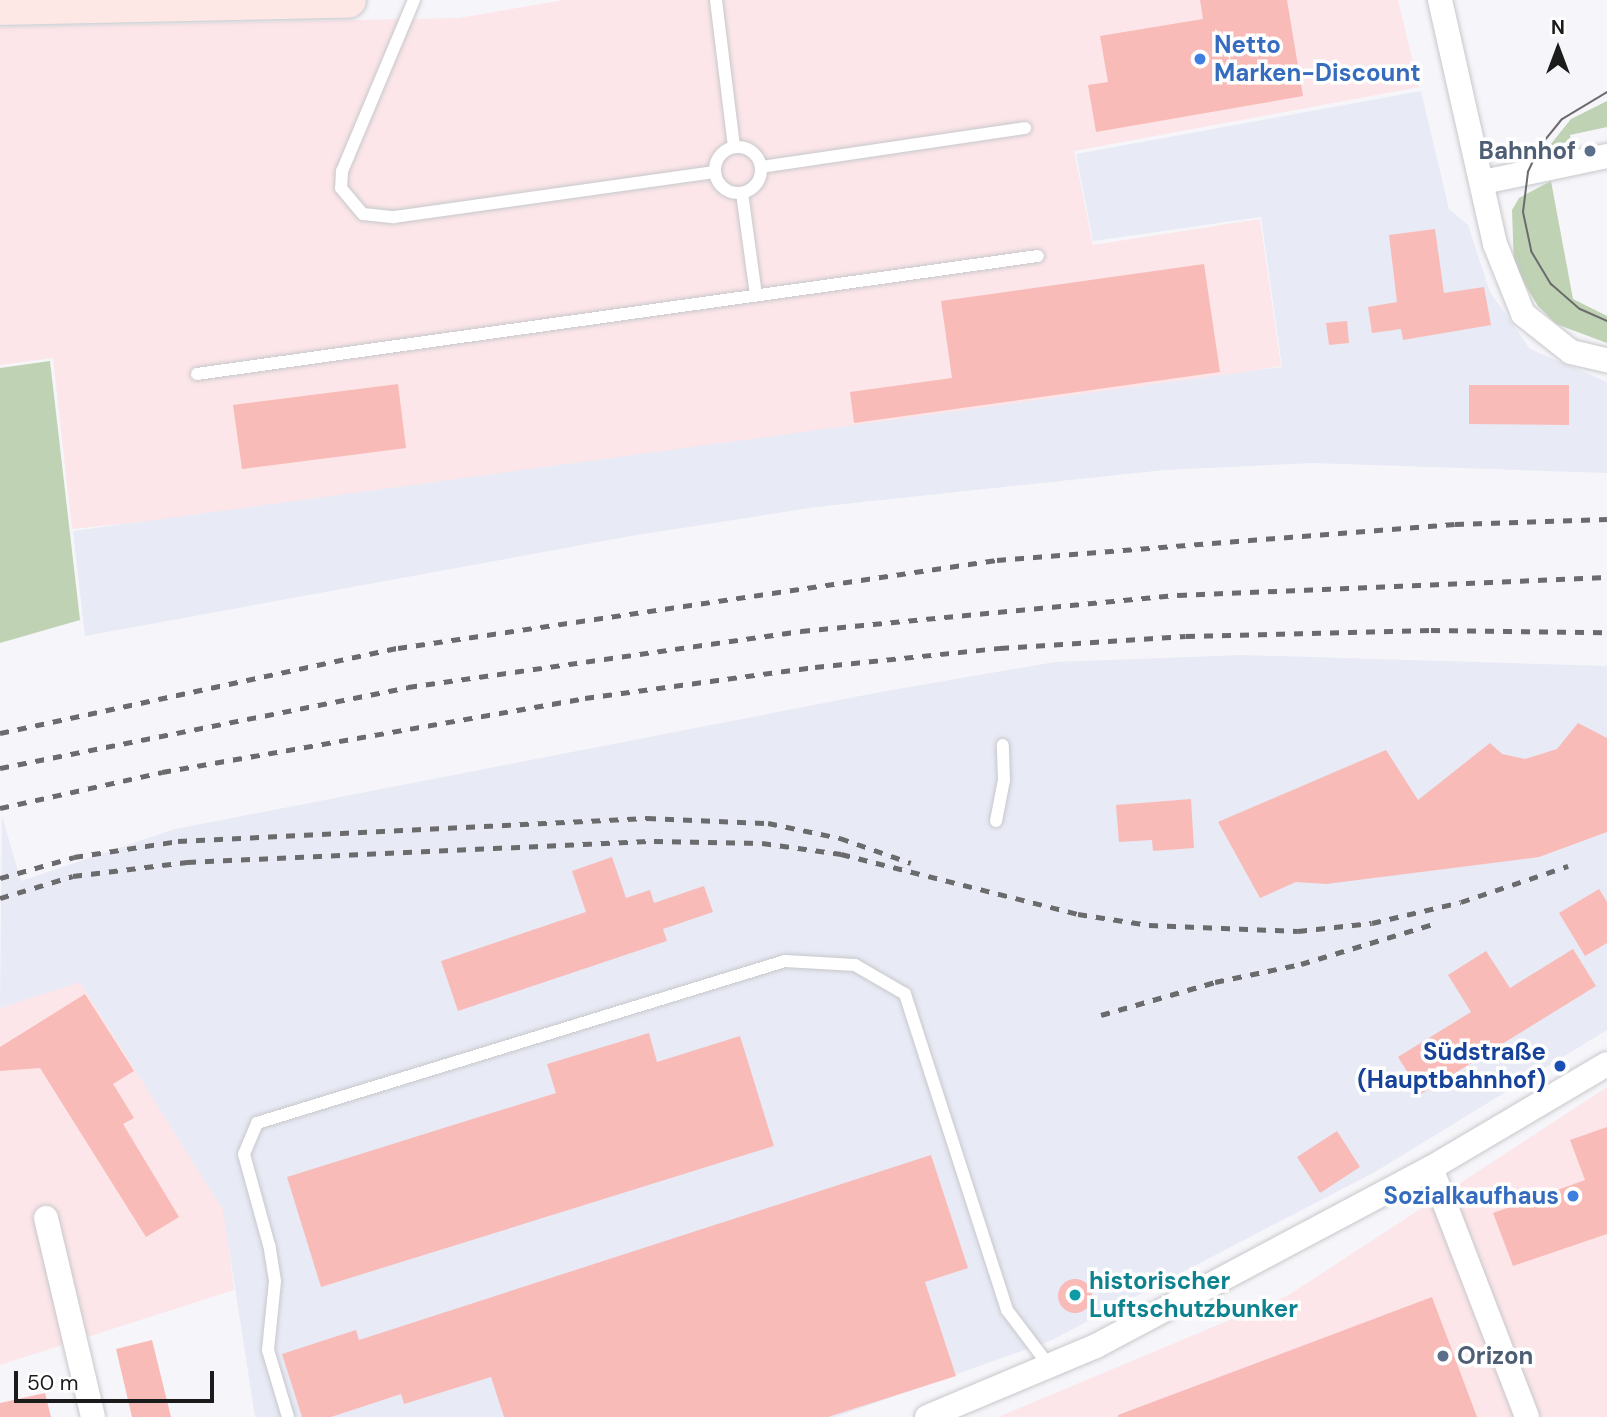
<!DOCTYPE html>
<meta charset="utf-8">
<style>
body{margin:0}
#map{position:relative;width:1607px;height:1417px;overflow:hidden;background:#f6f6fa;font-family:"DM Sans",sans-serif}
div>[style]{position:absolute}
.commercial>*{inset:0;background:#fce6e9}
.built>*{inset:0;background:#e8eaf5}
.green>*{inset:0;background:#bfd2b3}
.building>*{inset:0;background:#f9bbb7}
.round{border-radius:50%}
.roads{filter:drop-shadow(0 0 2px #c7c8cb) drop-shadow(0 0 2px #c7c8cb)}
.lane>*{height:12px;margin:-6px;padding:0 6px;transform-origin:6px;border-radius:6px;background:#fff}
.lane>.ring{margin:-6px;padding:0;box-sizing:content-box;background:none;border:12px solid #fff;border-radius:50%}
.street>*{height:24px;margin:-12px;padding:0 12px;transform-origin:12px;border-radius:12px;background:#fff}
.secondary>*{height:35px;margin:-17.5px;padding:0 17.5px;transform-origin:17.5px;border-radius:17.5px;background:#fde8e6}
.tram>*{height:2px;margin:-1px;padding:0 1px;transform-origin:1px;border-radius:1px;background:#6b6b6d}
.rail>*{height:5px;margin-top:-2.5px;transform-origin:0;background:repeating-linear-gradient(90deg,#6b6b6d 0 9px,transparent 0 18px)}
.dots>*{width:19px;height:19px;translate:-50% -50%;box-sizing:border-box;border:4px solid #fff;border-radius:50%}
span{translate:-50% -50%;white-space:nowrap;text-align:center;line-height:1.15;-webkit-text-stroke:7px #fff;paint-order:stroke}
.shop-label{font-size:24px;color:#366cbe;font-weight:700}
.left{translate:0 -50%;text-align:left}
.right{translate:-100% -50%;text-align:right}
.service-label{font-size:24px;color:#4e5e75;font-weight:700}
.transit-label{font-size:24px;color:#164399;font-weight:700}
.culture-label{font-size:24px;color:#0d838f;font-weight:700}
.north{position:absolute;left:1523px;top:14px;width:70px;height:70px;-webkit-text-stroke:5px #fff;paint-order:stroke;rotate:0deg;font-size:19px;font-weight:700;line-height:28px;text-align:center;color:#1b1b1c}
.north::after{content:'';display:block;margin:auto;width:24px;height:32px;background:#1b1b1c;clip-path:polygon(50% 0,100% 100%,50% 72%,0 100%)}
.scale{position:absolute;left:14px;top:1371px;width:200px;height:32px;box-sizing:border-box;border:4px solid #1b1b1c;border-top:0;padding-left:9px;font-size:21px;line-height:24px;white-space:nowrap;color:#1b1b1c;-webkit-text-stroke:5px #fff;paint-order:stroke}
</style>
<div id="map">
<div class="commercial">
<i style="clip-path:polygon(564px 0,1398px 0,1419px 87px,1074px 151px,1093px 245px,1260px 219px,1281px 366px,699px 467px,72px 529px,53px 358px,0 365px,0 27px,459px 18px)"></i>
<i style="clip-path:polygon(80px 981px,224px 1210px,234px 1290px,0 1365px,0 1008px)"></i>
<i style="clip-path:polygon(1607px 1087px,1607px 1417px,998px 1417px,1287px 1296px)"></i>
</div>
<div class="built">
<i style="clip-path:polygon(1421px 91px,1449px 209px,1468px 225px,1490px 292px,1530px 349px,1607px 382px,1607px 473px,1313px 463px,1165px 470px,816px 507px,631px 536px,85px 636px,73px 531px,1282px 367px,1261px 217px,1093px 241px,1076px 154px)"></i>
<i style="clip-path:polygon(1242px 655px,1607px 666px,1607px 1030px,1375px 1172px,1050px 1341px,836px 1417px,255px 1417px,223px 1210px,80px 982px,0 1008px,2px 816px,21px 881px,175px 829px,886px 691px,1055px 662px)"></i>
</div>
<div class="green">
<i style="clip-path:polygon(1607px 101px,1607px 127px,1570px 135px,1572px 145px,1546px 150px,1571px 119px)"></i>
<i style="clip-path:polygon(1551px 181px,1573px 299px,1607px 316px,1607px 343px,1556px 324px,1538px 306px,1514px 267px,1512px 210px,1519px 198px)"></i>
<i style="clip-path:polygon(50px 361px,80px 620px,0 643px,0 368px)"></i>
</div>
<div class="building">
<i style="clip-path:polygon(1200px 0,1287px 0,1303px 96px,1096px 132px,1088px 85px,1108px 82px,1100px 36px,1203px 19px)"></i>
<i style="clip-path:polygon(1435px 229px,1444px 293px,1484px 287px,1491px 325px,1403px 340px,1401px 329px,1372px 333px,1368px 307px,1397px 302px,1389px 235px)"></i>
<i style="clip-path:polygon(1204px 264px,1220px 372px,854px 423px,850px 392px,952px 378px,941px 301px)"></i>
<i style="clip-path:polygon(1347px 321px,1349px 343px,1329px 345px,1326px 323px)"></i>
<i style="clip-path:polygon(398px 384px,406px 448px,242px 469px,233px 405px)"></i>
<i style="clip-path:polygon(1469px 385px,1569px 385px,1569px 425px,1469px 424px)"></i>
<i style="clip-path:polygon(1578px 723px,1607px 738px,1607px 832px,1539px 857px,1326px 884px,1296px 882px,1260px 898px,1218px 822px,1386px 750px,1418px 800px,1490px 743px,1502px 754px,1525px 759px,1557px 749px)"></i>
<i style="clip-path:polygon(1191px 799px,1194px 848px,1153px 851px,1152px 840px,1119px 842px,1116px 805px)"></i>
<i style="clip-path:polygon(612px 857px,626px 898px,650px 890px,654px 903px,704px 886px,713px 912px,663px 929px,667px 941px,458px 1011px,441px 961px,586px 912px,572px 871px)"></i>
<i style="clip-path:polygon(1599px 889px,1607px 902px,1607px 943px,1585px 956px,1559px 913px)"></i>
<i style="clip-path:polygon(1573px 949px,1596px 986px,1421px 1094px,1398px 1057px,1471px 1012px,1448px 975px,1486px 951px,1510px 988px)"></i>
<i style="clip-path:polygon(85px 994px,134px 1071px,113px 1084px,134px 1118px,123px 1124px,179px 1217px,146px 1237px,40px 1068px,0 1071px,0 1047px)"></i>
<i style="clip-path:polygon(649px 1033px,657px 1062px,740px 1036px,774px 1146px,321px 1287px,287px 1177px,556px 1093px,547px 1064px)"></i>
<i style="clip-path:polygon(1607px 1127px,1607px 1234px,1513px 1266px,1493px 1213px,1585px 1180px,1570px 1140px)"></i>
<i style="clip-path:polygon(1337px 1131px,1360px 1167px,1320px 1193px,1297px 1157px)"></i>
<i style="clip-path:polygon(931px 1155px,968px 1268px,925px 1282px,956px 1376px,828px 1417px,504px 1417px,491px 1377px,404px 1404px,401px 1394px,331px 1417px,302px 1417px,282px 1354px,356px 1330px,359px 1340px)"></i>
<i class="round" style="left:1058px;top:1279px;width:34px;height:34px"></i>
<i style="clip-path:polygon(1432px 1297px,1477px 1417px,1118px 1417px,1118px 1415px)"></i>
<i style="clip-path:polygon(152px 1340px,171px 1417px,132px 1417px,116px 1349px)"></i>
<i style="clip-path:polygon(45px 1393px,51px 1417px,0 1417px,0 1403px)"></i>
</div>
<div class="roads">
<div class="lane">
<i style="left:414px;top:0;width:186px;rotate:112.8deg"></i>
<i style="left:342px;top:171px;width:17px;rotate:93deg"></i>
<i style="left:341px;top:188px;width:34px;rotate:50deg"></i>
<i style="left:363px;top:214px;width:31px;rotate:6deg"></i>
<i style="left:394px;top:217px;width:323px;rotate:-8deg"></i>
<i style="left:716px;top:0;width:148px;rotate:83deg"></i>
<i class="ring" style="left:715px;top:147px;width:34px;height:34px"></i>
<i style="left:761px;top:167px;width:267px;rotate:-8.4deg"></i>
<i style="left:742px;top:193px;width:103px;rotate:82.2deg"></i>
<i style="left:197px;top:374px;width:849px;rotate:-7.99deg"></i>
<i style="left:996px;top:821px;width:42px;rotate:-79deg"></i>
<i style="left:1004px;top:780px;width:35px;rotate:-92deg"></i>
<i style="left:288px;top:1417px;width:70px;rotate:-106.6deg"></i>
<i style="left:268px;top:1350px;width:69px;rotate:-84.2deg"></i>
<i style="left:275px;top:1281px;width:36px;rotate:-99deg"></i>
<i style="left:269px;top:1245px;width:94px;rotate:-105.4deg"></i>
<i style="left:244px;top:1154px;width:34px;rotate:-67deg"></i>
<i style="left:257px;top:1123px;width:552px;rotate:-17.06deg"></i>
<i style="left:785px;top:961px;width:70px;rotate:3.3deg"></i>
<i style="left:855px;top:965px;width:58px;rotate:30.1deg"></i>
<i style="left:905px;top:994px;width:332px;rotate:72.1deg"></i>
<i style="left:1007px;top:1310px;width:71px;rotate:53deg"></i>
</div>
<div class="street">
<i style="left:1440px;top:0;width:250px;rotate:77.3deg"></i>
<i style="left:1495px;top:244px;width:75px;rotate:68.2deg"></i>
<i style="left:1523px;top:314px;width:61px;rotate:38.4deg"></i>
<i style="left:1571px;top:352px;width:37px;rotate:13deg"></i>
<i style="left:1483px;top:182px;width:127px;rotate:-11.8deg"></i>
<i style="left:1431px;top:1168px;width:267px;rotate:68.9deg"></i>
<i style="left:46px;top:1218px;width:204px;rotate:76.7deg"></i>
<i style="left:927px;top:1417px;width:183px;rotate:-22.8deg"></i>
<i style="left:1096px;top:1346px;width:379px;rotate:-28deg"></i>
<i style="left:1431px;top:1168px;width:204px;rotate:-30.6deg"></i>
</div>
<div class="secondary">
<i style="left:0;top:7px;width:348px;rotate:-1.2deg"></i>
</div>
</div>
<div class="tram">
<i style="left:1607px;top:92px;width:52px;rotate:149deg"></i>
<i style="left:1562px;top:119px;width:35px;rotate:129deg"></i>
<i style="left:1540px;top:146px;width:29px;rotate:115deg"></i>
<i style="left:1528px;top:172px;width:40px;rotate:97.1deg"></i>
<i style="left:1523px;top:212px;width:40px;rotate:78deg"></i>
<i style="left:1531px;top:251px;width:39px;rotate:59deg"></i>
<i style="left:1551px;top:284px;width:38px;rotate:41deg"></i>
<i style="left:1580px;top:309px;width:30px;rotate:24deg"></i>
</div>
<div class="rail">
<i style="left:0;top:733px;width:407px;rotate:-12.1deg"></i>
<i style="left:398px;top:648px;width:605px;rotate:-8.36deg"></i>
<i style="left:997px;top:560px;width:459px;rotate:-4.5deg"></i>
<i style="left:1455px;top:524px;width:152px;rotate:-1.9deg"></i>
<i style="left:0;top:768px;width:416px;rotate:-11.2deg"></i>
<i style="left:408px;top:687px;width:397px;rotate:-8.1deg"></i>
<i style="left:801px;top:631px;width:379px;rotate:-5.5deg"></i>
<i style="left:1178px;top:595px;width:429px;rotate:-2.4deg"></i>
<i style="left:0;top:808px;width:166px;rotate:-12.5deg"></i>
<i style="left:162px;top:772px;width:429px;rotate:-9.9deg"></i>
<i style="left:585px;top:698px;width:232px;rotate:-7.7deg"></i>
<i style="left:815px;top:667px;width:186px;rotate:-5.9deg"></i>
<i style="left:1000px;top:648px;width:186px;rotate:-3.7deg"></i>
<i style="left:1186px;top:636px;width:245px;rotate:-1.4deg"></i>
<i style="left:1431px;top:630px;width:176px;rotate:0.7deg"></i>
<i style="left:0;top:878px;width:77px;rotate:-15.8deg"></i>
<i style="left:74px;top:857px;width:105px;rotate:-8.7deg"></i>
<i style="left:178px;top:841px;width:470px;rotate:-2.8deg"></i>
<i style="left:647px;top:818px;width:121px;rotate:2.4deg"></i>
<i style="left:768px;top:823px;width:74px;rotate:11.8deg"></i>
<i style="left:840px;top:838px;width:75px;rotate:19.4deg"></i>
<i style="left:0;top:898px;width:76px;rotate:-16.8deg"></i>
<i style="left:73px;top:876px;width:115px;rotate:-7deg"></i>
<i style="left:187px;top:862px;width:467px;rotate:-2.6deg"></i>
<i style="left:654px;top:841px;width:108px;rotate:1.1deg"></i>
<i style="left:762px;top:843px;width:80px;rotate:7.9deg"></i>
<i style="left:841px;top:854px;width:244px;rotate:14.2deg"></i>
<i style="left:1078px;top:914px;width:72px;rotate:8.8deg"></i>
<i style="left:1149px;top:925px;width:149px;rotate:2.3deg"></i>
<i style="left:1298px;top:931px;width:74px;rotate:-6.2deg"></i>
<i style="left:1372px;top:923px;width:91px;rotate:-13.3deg"></i>
<i style="left:1461px;top:902px;width:113px;rotate:-18.6deg"></i>
<i style="left:1101px;top:1015px;width:119px;rotate:-16.1deg"></i>
<i style="left:1215px;top:982px;width:88px;rotate:-11.8deg"></i>
<i style="left:1301px;top:964px;width:142px;rotate:-16.8deg"></i>
</div>
<div class="dots">
<i style="left:1200px;top:59px;background:#3f7fe0"></i>
<i style="left:1590px;top:151px;background:#5c6f8a"></i>
<i style="left:1560px;top:1066px;background:#1a4fb4"></i>
<i style="left:1573px;top:1196px;background:#3f7fe0"></i>
<i style="left:1075px;top:1295px;background:#0f9aa8"></i>
<i style="left:1443px;top:1356px;background:#5c6f8a"></i>
</div>
<div class="shop-label">
<span class="left" style="left:1214px;top:59px">Netto<br>Marken-Discount</span>
<span class="right" style="left:1559px;top:1196px">Sozialkaufhaus</span>
</div>
<div class="service-label">
<span class="right" style="left:1576px;top:151px">Bahnhof</span>
<span class="left" style="left:1457px;top:1356px">Orizon</span>
</div>
<div class="transit-label">
<span class="right" style="left:1546px;top:1066px">Südstraße<br>(Hauptbahnhof)</span>
</div>
<div class="culture-label">
<span class="left" style="left:1089px;top:1295px">historischer<br>Luftschutzbunker</span>
</div>
<div class="north">N</div>
<div class="scale">50 m</div>
</div>
